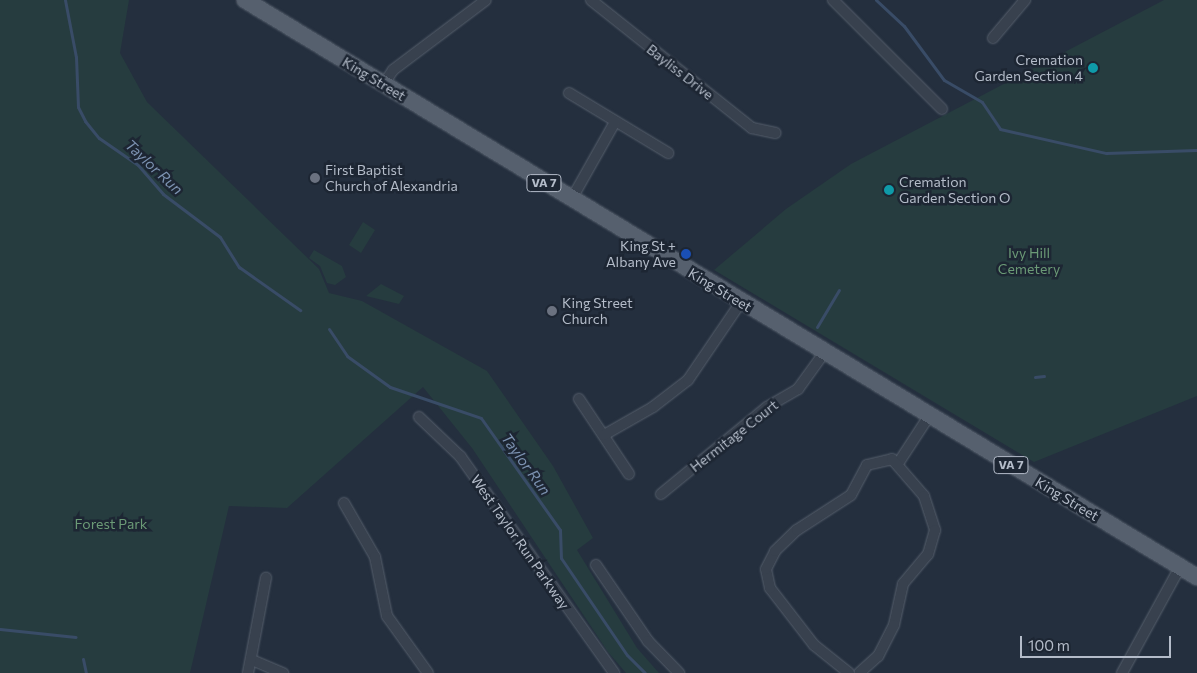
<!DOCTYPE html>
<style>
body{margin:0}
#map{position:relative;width:1197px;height:673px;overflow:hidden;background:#242f3e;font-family:Commissioner,sans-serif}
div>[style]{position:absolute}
.green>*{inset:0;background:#263c3f}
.stream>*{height:3px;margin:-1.5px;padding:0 1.5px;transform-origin:1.5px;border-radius:1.5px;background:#394c67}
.roads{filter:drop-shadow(0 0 1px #565f6c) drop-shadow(0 0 1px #565f6c)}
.street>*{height:10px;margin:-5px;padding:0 5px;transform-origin:5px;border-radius:5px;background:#38414e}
.primary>*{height:16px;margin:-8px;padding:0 8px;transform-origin:8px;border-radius:8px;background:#56606e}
.dots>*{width:14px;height:14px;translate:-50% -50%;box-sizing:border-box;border:2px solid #1d2633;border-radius:50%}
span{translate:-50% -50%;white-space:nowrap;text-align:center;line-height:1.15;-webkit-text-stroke:5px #1d2633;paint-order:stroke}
.shield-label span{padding:1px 4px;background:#1d2633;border:1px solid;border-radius:4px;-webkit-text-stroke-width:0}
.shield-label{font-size:12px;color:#b4bcc9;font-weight:700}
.poi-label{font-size:14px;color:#b4bcc9}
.right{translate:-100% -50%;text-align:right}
.left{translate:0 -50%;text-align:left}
.street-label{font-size:14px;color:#b4bcc9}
.park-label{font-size:14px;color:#6b9a76}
.water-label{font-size:15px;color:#7c92b1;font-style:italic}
.scale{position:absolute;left:1020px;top:636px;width:151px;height:22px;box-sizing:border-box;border:2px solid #b4bcc9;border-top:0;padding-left:6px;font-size:15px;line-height:18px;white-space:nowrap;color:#b4bcc9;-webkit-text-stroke:4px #1d2633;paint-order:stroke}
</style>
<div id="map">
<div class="green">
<i style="clip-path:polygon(0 0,129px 0,120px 53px,147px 102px,319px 269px,329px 293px,362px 301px,487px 371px,553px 466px,593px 538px,577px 550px,637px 648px,659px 673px,626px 673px,608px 652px,472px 448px,423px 387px,287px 508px,229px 506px,190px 673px,0 673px)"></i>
<i style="clip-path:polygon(1164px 0,1197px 0,1197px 396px,1034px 462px,714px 270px,786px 209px,851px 164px)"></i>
<i style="clip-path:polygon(363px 222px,375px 230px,361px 253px,349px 245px)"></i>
<i style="clip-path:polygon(314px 250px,342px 266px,346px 277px,335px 285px,327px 283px,320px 266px,309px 258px)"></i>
<i style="clip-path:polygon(381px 284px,404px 296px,399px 304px,366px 296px)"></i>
</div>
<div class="stream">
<i style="left:65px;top:0;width:58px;rotate:79.1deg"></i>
<i style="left:76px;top:57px;width:50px;rotate:87.7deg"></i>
<i style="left:78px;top:107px;width:16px;rotate:63deg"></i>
<i style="left:85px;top:121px;width:22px;rotate:51deg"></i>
<i style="left:99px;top:138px;width:47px;rotate:34.7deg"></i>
<i style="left:138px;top:165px;width:38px;rotate:49deg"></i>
<i style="left:163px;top:194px;width:71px;rotate:37deg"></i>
<i style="left:220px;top:237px;width:36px;rotate:58deg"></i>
<i style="left:239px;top:267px;width:75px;rotate:35.2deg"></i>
<i style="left:876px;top:0;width:38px;rotate:43deg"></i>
<i style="left:904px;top:26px;width:67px;rotate:53.5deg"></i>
<i style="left:944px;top:80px;width:44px;rotate:30.1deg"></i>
<i style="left:982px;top:102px;width:32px;rotate:56deg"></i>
<i style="left:1000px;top:129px;width:109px;rotate:12.8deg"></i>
<i style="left:1106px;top:153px;width:91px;rotate:-1.9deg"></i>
<i style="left:817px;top:327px;width:43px;rotate:-59.3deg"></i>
<i style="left:329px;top:329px;width:32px;rotate:56deg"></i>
<i style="left:347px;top:356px;width:53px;rotate:35.8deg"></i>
<i style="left:390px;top:387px;width:96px;rotate:18.8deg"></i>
<i style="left:481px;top:418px;width:137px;rotate:54.8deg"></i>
<i style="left:560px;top:530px;width:28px;rotate:88deg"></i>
<i style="left:561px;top:558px;width:117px;rotate:55.8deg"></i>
<i style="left:627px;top:655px;width:25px;rotate:45deg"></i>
<i style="left:1035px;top:377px;width:9px;rotate:-6deg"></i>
<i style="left:0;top:629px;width:76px;rotate:6deg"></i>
<i style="left:83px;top:659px;width:14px;rotate:78deg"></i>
</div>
<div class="roads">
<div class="street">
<i style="left:591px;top:0;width:206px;rotate:38.5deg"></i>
<i style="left:752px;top:128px;width:24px;rotate:12deg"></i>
<i style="left:833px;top:0;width:154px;rotate:45deg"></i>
<i style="left:993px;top:38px;width:50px;rotate:-49.9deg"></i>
<i style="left:383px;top:85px;width:18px;rotate:-56deg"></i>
<i style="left:393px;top:70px;width:116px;rotate:-37deg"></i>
<i style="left:569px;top:93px;width:116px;rotate:31.2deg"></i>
<i style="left:571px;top:200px;width:90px;rotate:-60.6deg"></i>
<i style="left:579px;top:399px;width:90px;rotate:56.3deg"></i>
<i style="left:419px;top:417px;width:57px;rotate:43.6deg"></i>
<i style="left:460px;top:456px;width:266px;rotate:54.6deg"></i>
<i style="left:604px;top:435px;width:56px;rotate:-29.7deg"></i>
<i style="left:653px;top:407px;width:44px;rotate:-37.6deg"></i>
<i style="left:688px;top:380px;width:94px;rotate:-55.8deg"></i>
<i style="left:899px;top:462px;width:55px;rotate:-56.9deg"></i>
<i style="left:661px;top:494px;width:137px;rotate:-39.4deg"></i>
<i style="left:767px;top:407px;width:36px;rotate:-30deg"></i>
<i style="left:798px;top:389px;width:44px;rotate:-54.2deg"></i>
<i style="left:344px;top:503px;width:62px;rotate:60.1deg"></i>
<i style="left:375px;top:557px;width:60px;rotate:78.5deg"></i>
<i style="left:387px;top:616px;width:70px;rotate:54.3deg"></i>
<i style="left:596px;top:565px;width:92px;rotate:55.6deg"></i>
<i style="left:648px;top:641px;width:45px;rotate:45.9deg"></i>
<i style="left:252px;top:660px;width:34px;rotate:23deg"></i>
<i style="left:248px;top:673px;width:97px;rotate:-79.3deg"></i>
<i style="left:849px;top:673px;width:45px;rotate:-141.3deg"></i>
<i style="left:814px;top:645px;width:72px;rotate:-127.7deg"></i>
<i style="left:770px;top:588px;width:19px;rotate:-102deg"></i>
<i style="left:766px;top:569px;width:20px;rotate:-63deg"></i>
<i style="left:775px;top:551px;width:30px;rotate:-44deg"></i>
<i style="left:797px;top:530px;width:64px;rotate:-32.9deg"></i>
<i style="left:851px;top:495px;width:34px;rotate:-62deg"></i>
<i style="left:867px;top:465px;width:26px;rotate:-13deg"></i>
<i style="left:892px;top:459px;width:49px;rotate:49.1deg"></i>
<i style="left:924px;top:496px;width:36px;rotate:72deg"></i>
<i style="left:935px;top:530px;width:25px;rotate:106deg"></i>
<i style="left:928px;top:554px;width:39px;rotate:130deg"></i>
<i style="left:903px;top:584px;width:42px;rotate:102.4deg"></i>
<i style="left:894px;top:625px;width:35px;rotate:117deg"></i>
<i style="left:878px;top:656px;width:25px;rotate:138deg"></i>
<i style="left:1122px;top:673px;width:121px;rotate:-61.3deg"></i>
</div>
<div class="primary">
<i style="left:245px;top:0;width:1113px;rotate:31.22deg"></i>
</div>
</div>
<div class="dots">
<i style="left:1093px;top:68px;background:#0f9aa8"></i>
<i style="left:315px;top:178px;background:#6b7280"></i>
<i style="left:889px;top:190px;background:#0f9aa8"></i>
<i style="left:686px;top:254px;background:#1a4fb4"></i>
<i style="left:552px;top:311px;background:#6b7280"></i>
</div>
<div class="shield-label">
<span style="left:544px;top:183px">VA 7</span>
<span style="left:1011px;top:465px">VA 7</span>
</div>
<div class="poi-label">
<span class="right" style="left:1083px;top:68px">Cremation<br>Garden Section 4</span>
<span class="left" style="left:325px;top:178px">First Baptist<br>Church of Alexandria</span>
<span class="left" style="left:899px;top:190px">Cremation<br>Garden Section O</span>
<span class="right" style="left:676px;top:254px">King St +<br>Albany Ave</span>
<span class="left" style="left:562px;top:311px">King Street<br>Church</span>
</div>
<div class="street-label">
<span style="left:680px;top:72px;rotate:38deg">Bayliss Drive</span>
<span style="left:374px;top:79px;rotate:31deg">King Street</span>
<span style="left:720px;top:290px;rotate:31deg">King Street</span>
<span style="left:734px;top:436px;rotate:-38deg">Hermitage Court</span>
<span style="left:1067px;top:499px;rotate:31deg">King Street</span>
<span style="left:520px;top:542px;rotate:55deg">West Taylor Run Parkway</span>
</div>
<div class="park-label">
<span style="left:1029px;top:261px">Ivy Hill<br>Cemetery</span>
<span style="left:111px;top:524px">Forest Park</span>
</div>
<div class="water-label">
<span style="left:154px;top:167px;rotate:43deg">Taylor Run</span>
<span style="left:526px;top:464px;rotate:54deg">Taylor Run</span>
</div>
<div class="scale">100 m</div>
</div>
